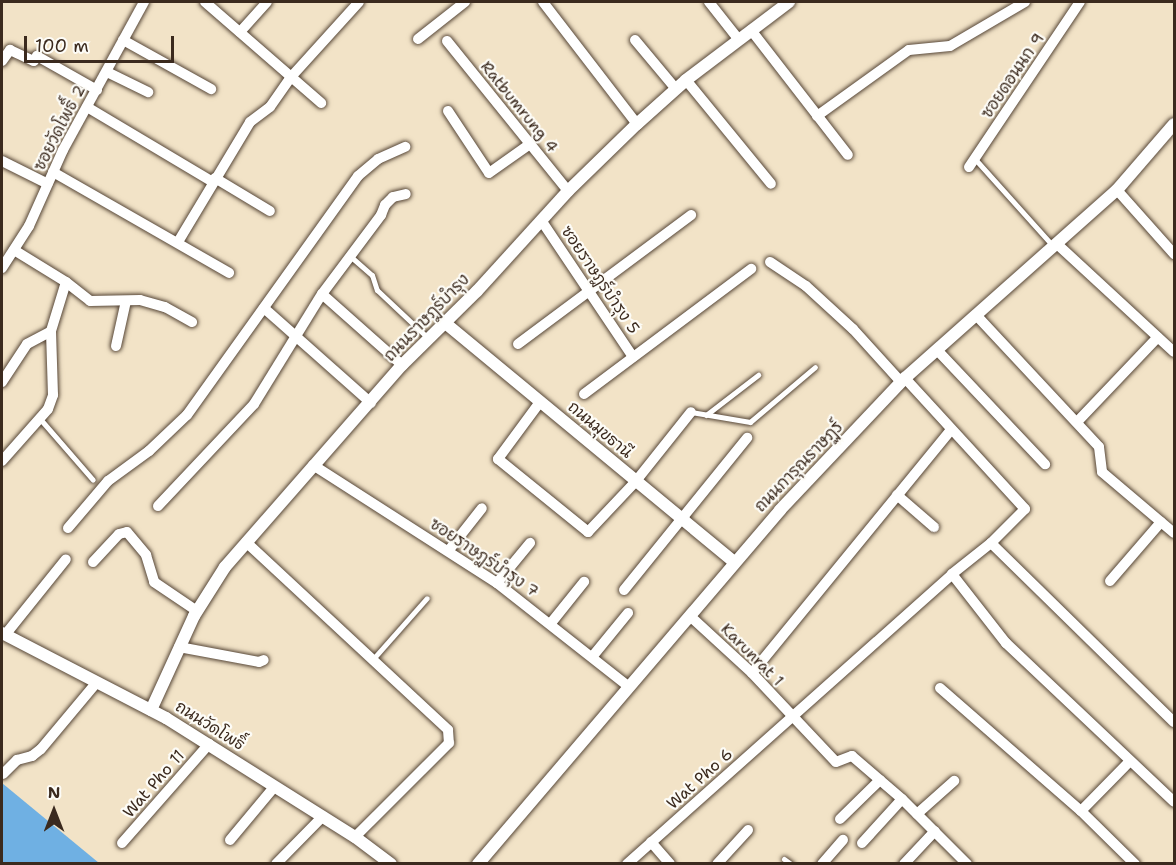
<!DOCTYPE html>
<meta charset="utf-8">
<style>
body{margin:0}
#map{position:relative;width:1176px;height:865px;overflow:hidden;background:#f2e3c7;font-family:"Shantell Sans","Playpen Sans Thai",sans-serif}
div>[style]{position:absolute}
.water>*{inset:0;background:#6fb0e3}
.roads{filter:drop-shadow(0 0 2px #564637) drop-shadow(0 0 2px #564637)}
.service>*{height:5px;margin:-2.5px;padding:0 2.5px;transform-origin:2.5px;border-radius:2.5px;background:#fff}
.minor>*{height:10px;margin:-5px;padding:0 5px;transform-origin:5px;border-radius:5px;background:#fff}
.tertiary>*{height:12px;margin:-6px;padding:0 6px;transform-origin:6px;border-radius:6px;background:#fff}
span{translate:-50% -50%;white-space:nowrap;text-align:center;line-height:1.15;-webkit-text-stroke:4.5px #fdfcf7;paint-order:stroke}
.street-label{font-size:16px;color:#3b2a1e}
.frame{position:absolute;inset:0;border:3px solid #3b2a1e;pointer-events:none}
.north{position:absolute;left:24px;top:781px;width:60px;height:60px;-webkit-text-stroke:4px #fdfcf7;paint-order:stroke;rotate:0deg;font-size:16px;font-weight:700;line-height:24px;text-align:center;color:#3b2a1e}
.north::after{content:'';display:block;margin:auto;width:21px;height:27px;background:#3b2a1e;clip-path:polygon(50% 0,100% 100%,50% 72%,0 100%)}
.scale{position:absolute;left:24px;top:36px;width:150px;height:27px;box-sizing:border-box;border:3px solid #3b2a1e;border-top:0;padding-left:8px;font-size:18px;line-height:21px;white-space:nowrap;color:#3b2a1e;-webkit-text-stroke:4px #fdfcf7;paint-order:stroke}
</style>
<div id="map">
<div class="water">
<i style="clip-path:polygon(2px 783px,99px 863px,2px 863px)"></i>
</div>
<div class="roads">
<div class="service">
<i style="left:975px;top:159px;width:118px;rotate:48.1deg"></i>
<i style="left:350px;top:256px;width:29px;rotate:41deg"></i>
<i style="left:372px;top:275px;width:16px;rotate:72deg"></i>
<i style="left:377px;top:290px;width:70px;rotate:43.3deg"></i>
<i style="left:691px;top:412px;width:60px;rotate:9.6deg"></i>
<i style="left:750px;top:422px;width:85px;rotate:-40.2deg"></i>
<i style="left:706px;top:415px;width:66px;rotate:-37.6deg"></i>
<i style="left:41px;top:420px;width:79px;rotate:49.1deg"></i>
<i style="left:373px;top:659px;width:81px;rotate:-48.5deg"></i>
<i style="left:784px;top:859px;width:9px;rotate:36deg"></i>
</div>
<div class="minor">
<i style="left:205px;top:2px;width:154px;rotate:41deg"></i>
<i style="left:543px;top:2px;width:154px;rotate:52.4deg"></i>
<i style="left:709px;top:2px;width:48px;rotate:51.7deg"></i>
<i style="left:751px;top:30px;width:158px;rotate:52.2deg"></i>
<i style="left:240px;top:32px;width:40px;rotate:-48deg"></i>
<i style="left:418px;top:39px;width:60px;rotate:-38.2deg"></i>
<i style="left:123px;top:40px;width:101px;rotate:29.1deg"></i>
<i style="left:635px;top:40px;width:64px;rotate:50.1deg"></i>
<i style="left:447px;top:41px;width:193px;rotate:51.1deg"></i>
<i style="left:2px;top:61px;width:14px;rotate:-54deg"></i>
<i style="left:10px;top:50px;width:26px;rotate:25deg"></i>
<i style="left:34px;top:61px;width:6px;rotate:-59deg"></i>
<i style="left:37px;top:56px;width:69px;rotate:29.5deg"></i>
<i style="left:107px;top:72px;width:46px;rotate:26deg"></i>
<i style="left:686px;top:80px;width:134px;rotate:50.7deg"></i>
<i style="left:87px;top:107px;width:147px;rotate:30.8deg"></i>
<i style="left:448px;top:111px;width:74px;rotate:56.5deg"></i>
<i style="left:489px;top:173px;width:50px;rotate:-35.3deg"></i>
<i style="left:817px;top:116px;width:113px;rotate:-35.7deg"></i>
<i style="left:909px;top:50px;width:41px;rotate:-5.6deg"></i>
<i style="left:950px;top:46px;width:87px;rotate:-30.4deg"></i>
<i style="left:2px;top:161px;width:51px;rotate:26.6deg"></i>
<i style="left:969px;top:167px;width:199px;rotate:-56.1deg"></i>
<i style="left:53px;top:172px;width:203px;rotate:29.8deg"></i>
<i style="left:215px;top:178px;width:64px;rotate:31deg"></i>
<i style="left:1117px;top:190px;width:86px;rotate:48.3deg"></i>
<i style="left:541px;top:220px;width:165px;rotate:56.1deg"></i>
<i style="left:178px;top:242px;width:140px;rotate:-59deg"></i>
<i style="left:250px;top:122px;width:25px;rotate:-37deg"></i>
<i style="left:270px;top:107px;width:37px;rotate:-55deg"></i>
<i style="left:291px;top:77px;width:101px;rotate:-47.8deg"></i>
<i style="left:1057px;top:244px;width:159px;rotate:42.7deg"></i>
<i style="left:770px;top:262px;width:43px;rotate:33.7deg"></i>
<i style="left:806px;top:286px;width:64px;rotate:42.5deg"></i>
<i style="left:853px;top:329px;width:72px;rotate:47.8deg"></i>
<i style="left:2px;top:268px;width:50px;rotate:-57.3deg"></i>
<i style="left:29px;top:226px;width:83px;rotate:-65.9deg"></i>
<i style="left:63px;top:150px;width:169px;rotate:-61.3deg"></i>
<i style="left:66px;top:282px;width:31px;rotate:38deg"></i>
<i style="left:90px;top:301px;width:50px;rotate:-1.1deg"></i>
<i style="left:140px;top:300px;width:26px;rotate:16deg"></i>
<i style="left:165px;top:307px;width:31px;rotate:29deg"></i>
<i style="left:322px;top:294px;width:107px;rotate:41.6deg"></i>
<i style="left:264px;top:308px;width:143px;rotate:41.6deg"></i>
<i style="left:977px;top:316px;width:179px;rotate:47deg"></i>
<i style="left:1099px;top:447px;width:25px;rotate:83deg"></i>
<i style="left:1102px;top:472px;width:94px;rotate:40.3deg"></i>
<i style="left:518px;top:344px;width:216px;rotate:-36.7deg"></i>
<i style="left:116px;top:346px;width:46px;rotate:-77.5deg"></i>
<i style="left:938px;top:351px;width:156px;rotate:46.6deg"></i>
<i style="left:2px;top:382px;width:45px;rotate:-56.7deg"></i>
<i style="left:27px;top:344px;width:27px;rotate:-28deg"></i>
<i style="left:584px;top:394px;width:209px;rotate:-36.8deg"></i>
<i style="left:540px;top:402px;width:71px;rotate:126.4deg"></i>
<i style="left:498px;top:459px;width:116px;rotate:39deg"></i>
<i style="left:588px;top:532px;width:70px;rotate:-46.7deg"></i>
<i style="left:636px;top:481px;width:88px;rotate:-51.4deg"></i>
<i style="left:1077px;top:422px;width:117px;rotate:-46.4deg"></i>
<i style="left:2px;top:461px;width:69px;rotate:-48.5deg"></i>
<i style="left:48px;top:409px;width:15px;rotate:-70deg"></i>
<i style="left:53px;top:395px;width:64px;rotate:-91.8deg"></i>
<i style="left:51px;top:331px;width:51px;rotate:-73deg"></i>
<i style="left:66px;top:282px;width:61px;rotate:-148.4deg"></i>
<i style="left:313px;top:465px;width:219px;rotate:32.7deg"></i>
<i style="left:497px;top:583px;width:168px;rotate:38.2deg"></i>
<i style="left:897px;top:495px;width:49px;rotate:40.9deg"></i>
<i style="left:158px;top:506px;width:140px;rotate:-46.7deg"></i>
<i style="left:254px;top:404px;width:129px;rotate:-58.3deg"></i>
<i style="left:322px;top:294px;width:99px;rotate:-53.2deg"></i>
<i style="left:381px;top:215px;width:11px;rotate:-68deg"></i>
<i style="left:385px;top:205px;width:11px;rotate:-45deg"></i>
<i style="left:393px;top:197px;width:13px;rotate:-13deg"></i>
<i style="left:68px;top:528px;width:62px;rotate:-49.6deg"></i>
<i style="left:108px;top:481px;width:51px;rotate:-36.2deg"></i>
<i style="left:149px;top:451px;width:52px;rotate:-43.5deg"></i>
<i style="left:187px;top:415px;width:294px;rotate:-54.4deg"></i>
<i style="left:358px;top:176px;width:26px;rotate:-40deg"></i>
<i style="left:378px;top:159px;width:30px;rotate:-24deg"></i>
<i style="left:246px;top:542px;width:276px;rotate:42.9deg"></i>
<i style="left:448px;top:730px;width:13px;rotate:86deg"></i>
<i style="left:449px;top:743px;width:133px;rotate:135deg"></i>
<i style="left:991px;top:543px;width:256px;rotate:44.4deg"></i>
<i style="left:449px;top:550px;width:53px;rotate:-51.8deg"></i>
<i style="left:93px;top:562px;width:38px;rotate:-47deg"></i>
<i style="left:119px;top:534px;width:8px;rotate:-14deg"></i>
<i style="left:127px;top:532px;width:30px;rotate:50deg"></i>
<i style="left:146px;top:555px;width:28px;rotate:73deg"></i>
<i style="left:154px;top:582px;width:52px;rotate:34deg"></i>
<i style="left:952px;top:574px;width:88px;rotate:52deg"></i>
<i style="left:1006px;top:643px;width:231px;rotate:43.4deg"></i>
<i style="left:1110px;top:581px;width:78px;rotate:-49.2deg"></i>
<i style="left:497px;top:583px;width:52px;rotate:-50.5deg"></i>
<i style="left:624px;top:590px;width:196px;rotate:-51deg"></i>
<i style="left:690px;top:616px;width:84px;rotate:42.6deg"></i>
<i style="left:752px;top:673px;width:122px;rotate:46.7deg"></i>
<i style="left:836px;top:762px;width:17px;rotate:-21deg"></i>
<i style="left:852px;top:756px;width:66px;rotate:40.7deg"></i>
<i style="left:902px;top:799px;width:92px;rotate:45deg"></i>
<i style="left:551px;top:623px;width:53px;rotate:-51.2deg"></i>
<i style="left:5px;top:635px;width:97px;rotate:-51.2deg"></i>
<i style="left:179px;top:647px;width:81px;rotate:10.6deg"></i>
<i style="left:259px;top:662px;width:5px;rotate:-22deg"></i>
<i style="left:592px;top:657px;width:57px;rotate:-50.7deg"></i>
<i style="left:752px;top:673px;width:313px;rotate:-50.7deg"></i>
<i style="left:940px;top:688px;width:187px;rotate:41.1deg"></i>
<i style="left:1081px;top:811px;width:76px;rotate:44.5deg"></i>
<i style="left:3px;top:774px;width:20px;rotate:-45deg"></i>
<i style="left:17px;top:760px;width:16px;rotate:-15deg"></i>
<i style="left:32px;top:756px;width:11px;rotate:-38deg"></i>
<i style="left:41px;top:749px;width:87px;rotate:-50.1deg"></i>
<i style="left:1081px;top:811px;width:70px;rotate:-45.6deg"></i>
<i style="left:917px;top:814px;width:50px;rotate:-41.7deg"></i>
<i style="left:840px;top:819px;width:56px;rotate:-44.3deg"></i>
<i style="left:230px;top:840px;width:70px;rotate:-50.2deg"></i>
<i style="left:651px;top:842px;width:29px;rotate:49deg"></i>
<i style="left:122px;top:843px;width:132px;rotate:-48.7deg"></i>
<i style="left:862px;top:843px;width:59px;rotate:-47.7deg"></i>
<i style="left:276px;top:864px;width:67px;rotate:-45.6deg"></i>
<i style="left:627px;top:864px;width:436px;rotate:-41.7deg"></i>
<i style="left:952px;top:574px;width:50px;rotate:-38.5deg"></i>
<i style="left:991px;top:543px;width:48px;rotate:-45deg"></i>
<i style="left:1025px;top:509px;width:178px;rotate:-132.5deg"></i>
<i style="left:717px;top:864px;width:46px;rotate:-47.6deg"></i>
<i style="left:822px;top:864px;width:32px;rotate:-49deg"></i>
<i style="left:904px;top:864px;width:45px;rotate:-46.8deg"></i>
</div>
<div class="tertiary">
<i style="left:444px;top:322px;width:376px;rotate:39.6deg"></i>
<i style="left:2px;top:633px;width:185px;rotate:27.4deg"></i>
<i style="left:166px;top:718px;width:223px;rotate:32.2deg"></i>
<i style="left:355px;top:837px;width:45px;rotate:36.9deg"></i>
<i style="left:151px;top:710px;width:103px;rotate:-65.4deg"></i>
<i style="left:194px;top:616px;width:58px;rotate:-57.7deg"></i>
<i style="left:225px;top:567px;width:269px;rotate:-48.8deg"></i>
<i style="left:402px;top:365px;width:105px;rotate:-44.6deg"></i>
<i style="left:477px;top:291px;width:135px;rotate:-47.7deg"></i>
<i style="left:568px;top:191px;width:96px;rotate:-44.2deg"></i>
<i style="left:637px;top:124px;width:66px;rotate:-41.9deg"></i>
<i style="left:686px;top:80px;width:129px;rotate:-37.1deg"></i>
<i style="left:478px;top:864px;width:465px;rotate:-49.5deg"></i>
<i style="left:780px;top:510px;width:182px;rotate:-46.6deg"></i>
<i style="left:905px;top:378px;width:283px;rotate:-41.6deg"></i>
<i style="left:1117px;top:190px;width:87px;rotate:-49.2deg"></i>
</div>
</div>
<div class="street-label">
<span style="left:1013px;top:76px;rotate:-56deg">ซอยดอนนก 9</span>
<span style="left:519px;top:107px;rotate:51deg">Ratbumrung 4</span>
<span style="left:60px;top:128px;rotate:-63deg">ซอยวัดโพธิ์ 2</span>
<span style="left:600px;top:280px;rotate:56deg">ซอยราษฎร์บำรุง 5</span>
<span style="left:427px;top:318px;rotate:-46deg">ถนนราษฎร์บำรุง</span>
<span style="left:600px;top:430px;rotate:40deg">ถนนมุขธานี</span>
<span style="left:799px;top:467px;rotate:-46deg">ถนนการุณราษฏร์</span>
<span style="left:484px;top:558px;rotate:34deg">ซอยราษฎร์บำรุง 7</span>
<span style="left:752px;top:655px;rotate:45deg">Karunrat 1</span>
<span style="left:210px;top:726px;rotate:32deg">ถนนวัดโพธิ์</span>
<span style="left:700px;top:779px;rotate:-42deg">Wat Pho 6</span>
<span style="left:154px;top:784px;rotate:-49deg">Wat Pho 11</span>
</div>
<div class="frame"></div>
<div class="north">N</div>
<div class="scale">100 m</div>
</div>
